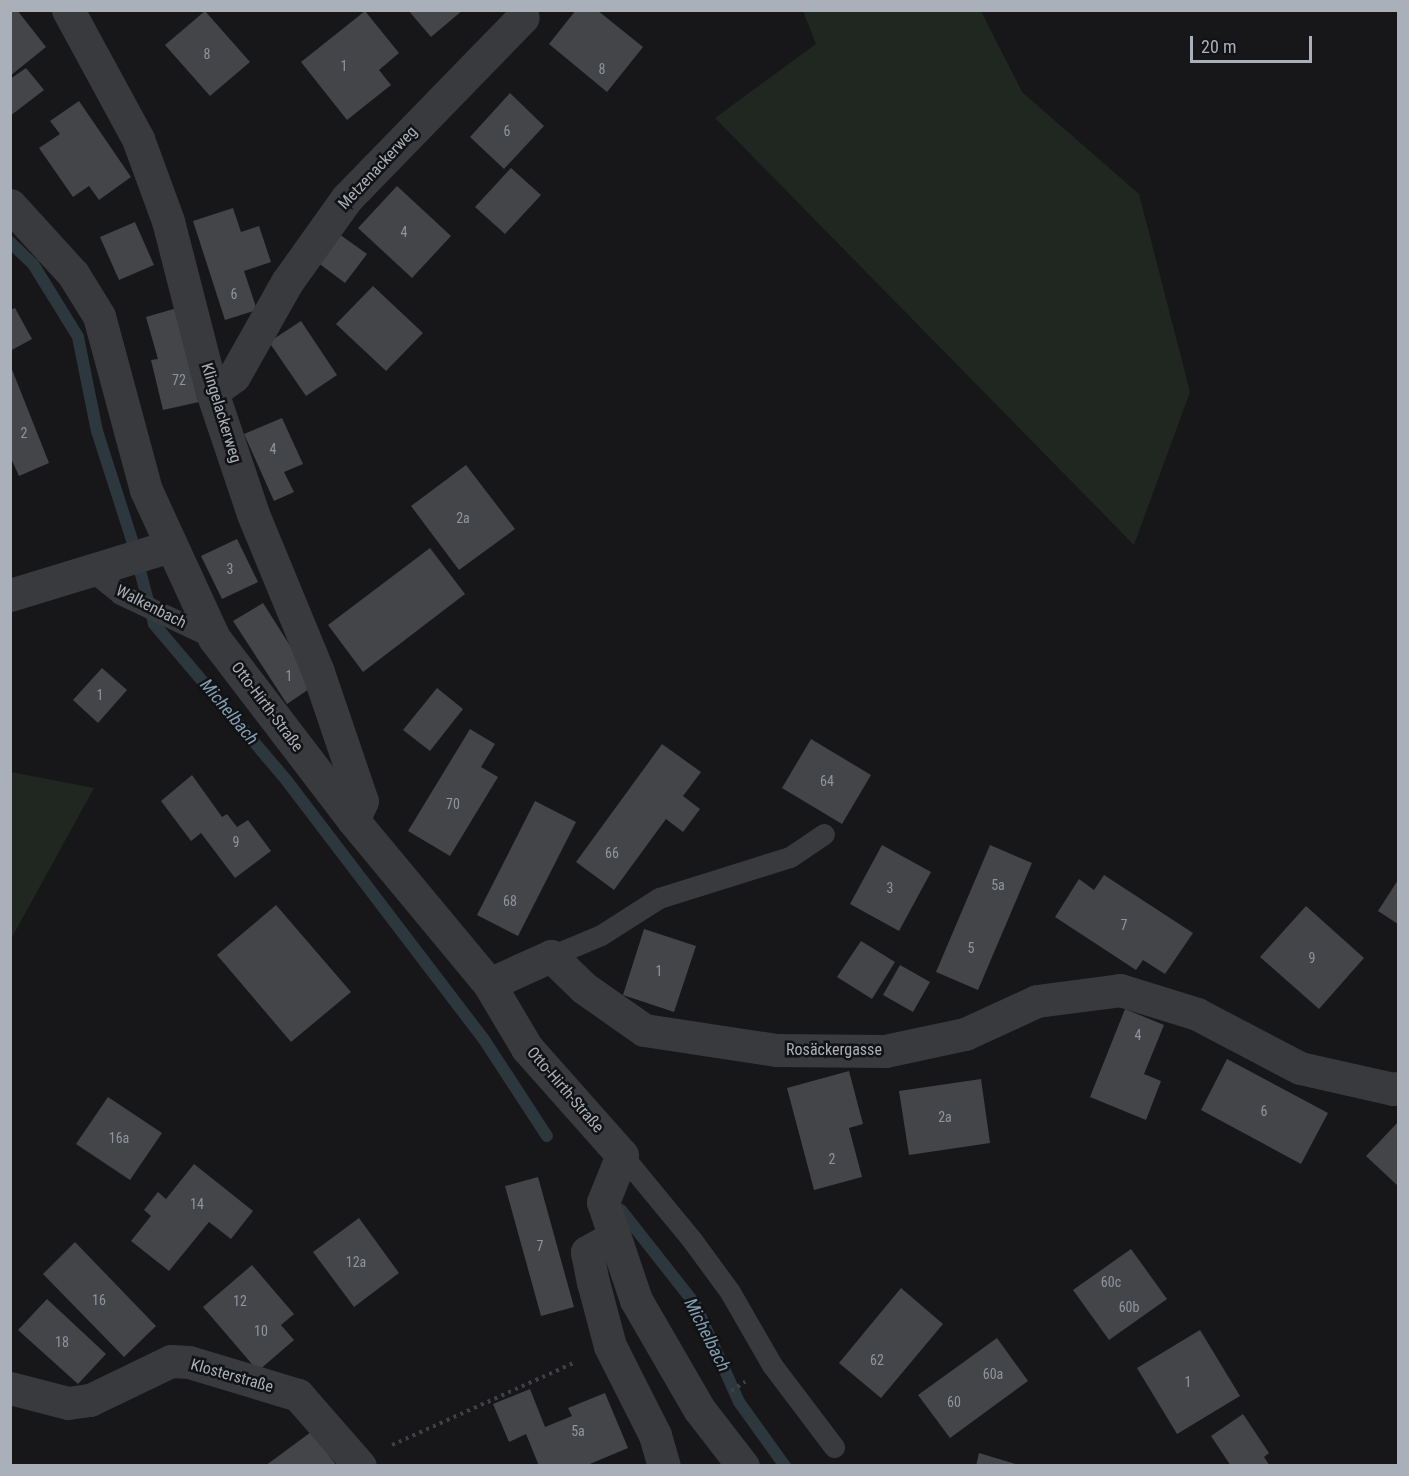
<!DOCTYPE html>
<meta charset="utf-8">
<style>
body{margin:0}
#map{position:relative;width:1409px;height:1476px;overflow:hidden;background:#171719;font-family:"Roboto Condensed",sans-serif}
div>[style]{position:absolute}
.green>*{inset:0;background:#1f2720}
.stream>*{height:12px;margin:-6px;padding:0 6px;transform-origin:6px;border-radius:6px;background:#2d383e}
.building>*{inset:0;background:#434549}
.path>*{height:4px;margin-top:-2px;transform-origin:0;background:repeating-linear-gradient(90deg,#3e4145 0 3px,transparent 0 7.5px)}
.lane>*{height:21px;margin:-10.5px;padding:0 10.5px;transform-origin:10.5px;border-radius:10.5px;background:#383a3e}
.street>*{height:33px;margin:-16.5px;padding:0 16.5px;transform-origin:16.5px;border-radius:16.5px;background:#383a3e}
span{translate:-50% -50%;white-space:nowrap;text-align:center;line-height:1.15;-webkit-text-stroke:5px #121214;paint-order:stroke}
.number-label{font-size:14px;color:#90959d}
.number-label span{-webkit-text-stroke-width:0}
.street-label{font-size:16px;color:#a9b0b9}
.water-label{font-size:18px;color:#80a0b5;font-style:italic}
.frame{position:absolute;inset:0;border:12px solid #a9b0b9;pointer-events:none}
.scale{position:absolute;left:1190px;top:36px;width:122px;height:27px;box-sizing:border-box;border:3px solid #a9b0b9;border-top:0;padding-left:8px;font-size:18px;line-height:21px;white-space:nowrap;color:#a9b0b9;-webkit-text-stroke:4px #121214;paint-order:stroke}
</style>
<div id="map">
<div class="green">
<i style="clip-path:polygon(803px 11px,981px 11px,1022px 92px,1139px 194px,1190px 392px,1134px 545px,715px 118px,816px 44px)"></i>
<i style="clip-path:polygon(11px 772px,94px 788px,11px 939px,10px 772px)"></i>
</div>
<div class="stream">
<i style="left:10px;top:242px;width:32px;rotate:44deg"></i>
<i style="left:33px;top:264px;width:86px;rotate:58.3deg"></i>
<i style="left:78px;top:337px;width:96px;rotate:78.6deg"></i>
<i style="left:97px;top:431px;width:114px;rotate:72.2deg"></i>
<i style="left:132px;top:540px;width:87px;rotate:75.3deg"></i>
<i style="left:154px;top:624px;width:206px;rotate:49.7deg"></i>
<i style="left:287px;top:781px;width:323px;rotate:52.7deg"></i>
<i style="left:483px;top:1038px;width:117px;rotate:56.9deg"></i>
<i style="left:621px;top:1210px;width:120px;rotate:51.8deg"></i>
<i style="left:695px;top:1304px;width:107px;rotate:65.8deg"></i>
<i style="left:739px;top:1402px;width:79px;rotate:54.3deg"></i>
</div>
<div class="building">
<i style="clip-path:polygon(10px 10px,17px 10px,46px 47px,10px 76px)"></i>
<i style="clip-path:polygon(408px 10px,463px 10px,431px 37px)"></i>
<i style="clip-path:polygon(576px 10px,597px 10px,643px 47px,607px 92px,549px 44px)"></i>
<i style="clip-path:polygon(205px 11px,250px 62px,210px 96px,165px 45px)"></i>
<i style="clip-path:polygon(365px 11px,399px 53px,379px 70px,391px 85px,347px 120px,301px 62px)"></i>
<i style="clip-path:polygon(26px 68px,44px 90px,10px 116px,10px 79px)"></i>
<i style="clip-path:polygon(510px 93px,544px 126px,504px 169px,470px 137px)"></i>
<i style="clip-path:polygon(79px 101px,131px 177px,99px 200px,89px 186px,73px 197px,39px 148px,60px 134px,50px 121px)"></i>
<i style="clip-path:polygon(511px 168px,541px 195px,505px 234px,475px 207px)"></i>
<i style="clip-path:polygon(397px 186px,451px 236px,412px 278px,358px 228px)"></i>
<i style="clip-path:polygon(233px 208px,241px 232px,259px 226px,271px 262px,244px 271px,257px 310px,225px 320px,193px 221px)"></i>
<i style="clip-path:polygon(135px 222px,154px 265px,119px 280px,100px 237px)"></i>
<i style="clip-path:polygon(339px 234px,367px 254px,345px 283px,317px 262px)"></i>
<i style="clip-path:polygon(373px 286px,423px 333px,386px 371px,336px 324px)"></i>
<i style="clip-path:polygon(15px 308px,32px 339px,10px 351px,10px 310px)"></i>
<i style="clip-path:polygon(177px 308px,208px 400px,163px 410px,151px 360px,158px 359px,146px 317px)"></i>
<i style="clip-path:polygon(301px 321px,337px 375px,306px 396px,269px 342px)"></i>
<i style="clip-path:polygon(11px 367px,49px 463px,19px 476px,10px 456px)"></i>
<i style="clip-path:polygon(282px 418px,303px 464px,284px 472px,294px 492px,274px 501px,244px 434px)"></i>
<i style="clip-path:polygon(466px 465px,515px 529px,459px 570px,411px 506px)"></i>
<i style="clip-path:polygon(237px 539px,258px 582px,222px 599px,201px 556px)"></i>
<i style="clip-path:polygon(430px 548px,465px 594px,363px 672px,328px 625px)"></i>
<i style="clip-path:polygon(263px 603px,315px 685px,287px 704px,233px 621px)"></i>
<i style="clip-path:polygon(102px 668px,127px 690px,98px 723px,73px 700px)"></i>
<i style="clip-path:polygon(437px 688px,463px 709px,430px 751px,403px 730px)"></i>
<i style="clip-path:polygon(470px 729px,495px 744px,481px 767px,498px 777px,450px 856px,408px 831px)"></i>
<i style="clip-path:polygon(811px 739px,871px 775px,842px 824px,782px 788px)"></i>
<i style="clip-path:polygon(662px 744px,701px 772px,683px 796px,700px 809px,683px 832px,666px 819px,614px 890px,576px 862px)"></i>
<i style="clip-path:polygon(192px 775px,222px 817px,227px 814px,237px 827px,248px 820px,271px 851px,235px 878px,201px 833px,191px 841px,161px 801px)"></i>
<i style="clip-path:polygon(535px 801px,576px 822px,518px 936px,477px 915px)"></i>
<i style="clip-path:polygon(882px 845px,931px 872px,899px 931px,850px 904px)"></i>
<i style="clip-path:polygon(990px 845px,1032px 863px,978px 990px,936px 972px)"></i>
<i style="clip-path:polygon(1104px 875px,1193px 933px,1165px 974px,1143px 960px,1136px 970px,1055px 917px,1079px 879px,1094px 890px)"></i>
<i style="clip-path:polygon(1398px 880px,1398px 924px,1378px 911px)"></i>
<i style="clip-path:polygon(276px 905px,351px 992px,291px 1042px,217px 955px)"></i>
<i style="clip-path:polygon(1306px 906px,1364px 958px,1319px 1009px,1260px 957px)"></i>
<i style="clip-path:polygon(644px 929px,696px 946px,674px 1012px,623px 995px)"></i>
<i style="clip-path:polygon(861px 941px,895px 962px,872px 999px,837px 977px)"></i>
<i style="clip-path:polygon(900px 965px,930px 982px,913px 1012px,883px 995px)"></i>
<i style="clip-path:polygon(1125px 1009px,1164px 1025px,1144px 1074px,1161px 1081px,1146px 1120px,1090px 1097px)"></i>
<i style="clip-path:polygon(1227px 1059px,1328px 1113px,1301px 1164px,1201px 1110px)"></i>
<i style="clip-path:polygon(849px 1071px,863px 1124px,849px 1128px,862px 1177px,814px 1190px,787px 1088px)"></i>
<i style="clip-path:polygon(981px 1079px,990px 1143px,909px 1155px,899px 1091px)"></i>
<i style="clip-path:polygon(108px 1097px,162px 1133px,130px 1180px,76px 1144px)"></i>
<i style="clip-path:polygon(1398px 1122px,1398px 1186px,1366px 1156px)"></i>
<i style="clip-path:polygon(194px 1164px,253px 1211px,231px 1239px,209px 1222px,169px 1271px,131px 1241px,151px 1216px,144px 1210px,158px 1192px,166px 1199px)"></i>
<i style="clip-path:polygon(538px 1177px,574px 1307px,541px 1316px,505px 1186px)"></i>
<i style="clip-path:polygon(359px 1218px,399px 1273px,354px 1307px,313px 1252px)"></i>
<i style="clip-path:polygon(75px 1242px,156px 1326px,124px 1357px,43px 1274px)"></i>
<i style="clip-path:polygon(1131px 1249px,1167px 1299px,1109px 1340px,1073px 1290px)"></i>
<i style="clip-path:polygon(252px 1265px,294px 1314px,281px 1325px,294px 1340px,258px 1371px,203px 1307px)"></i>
<i style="clip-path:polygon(901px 1288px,943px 1324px,881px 1398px,839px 1363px)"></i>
<i style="clip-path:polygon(47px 1299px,106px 1354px,78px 1384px,18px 1330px)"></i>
<i style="clip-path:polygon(1200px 1330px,1240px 1396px,1177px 1434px,1137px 1368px)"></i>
<i style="clip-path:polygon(997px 1338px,1028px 1381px,950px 1438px,918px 1395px)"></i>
<i style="clip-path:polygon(530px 1389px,545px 1427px,572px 1416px,568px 1408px,605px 1393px,628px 1448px,585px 1466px,539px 1466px,526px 1434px,509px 1442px,493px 1404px)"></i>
<i style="clip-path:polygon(1243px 1414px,1269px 1453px,1264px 1457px,1270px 1466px,1231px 1466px,1211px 1436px)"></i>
<i style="clip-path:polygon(311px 1432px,337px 1466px,265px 1466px)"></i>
<i style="clip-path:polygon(979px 1453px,1019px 1465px,1019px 1466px,976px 1466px)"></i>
</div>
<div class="path">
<i style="left:731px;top:1391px;width:17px;rotate:-33deg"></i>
<i style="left:392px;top:1445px;width:202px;rotate:-24.3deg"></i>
</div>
<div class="lane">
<i style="left:92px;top:571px;width:36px;rotate:39deg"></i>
<i style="left:120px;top:594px;width:104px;rotate:25.1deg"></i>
<i style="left:551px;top:956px;width:54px;rotate:-22.8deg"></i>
<i style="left:601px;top:935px;width:69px;rotate:-32.5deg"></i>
<i style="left:659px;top:898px;width:137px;rotate:-17.4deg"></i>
<i style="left:790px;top:857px;width:41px;rotate:-34.1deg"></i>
<i style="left:622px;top:1155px;width:110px;rotate:50.5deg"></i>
<i style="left:692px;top:1240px;width:64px;rotate:53.8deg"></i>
<i style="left:730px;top:1292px;width:84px;rotate:60.1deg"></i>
<i style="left:772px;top:1365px;width:103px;rotate:52.9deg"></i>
</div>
<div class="street">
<i style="left:68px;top:10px;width:147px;rotate:61.5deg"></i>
<i style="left:138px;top:139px;width:87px;rotate:69.9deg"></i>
<i style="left:168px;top:221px;width:177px;rotate:75.6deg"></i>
<i style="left:212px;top:392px;width:129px;rotate:71.4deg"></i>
<i style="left:253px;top:514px;width:171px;rotate:67.6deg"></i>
<i style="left:318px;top:672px;width:136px;rotate:71.2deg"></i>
<i style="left:362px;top:801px;width:21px;rotate:115deg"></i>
<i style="left:10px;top:205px;width:93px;rotate:47.6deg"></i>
<i style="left:73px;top:274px;width:49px;rotate:58.2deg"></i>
<i style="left:99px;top:316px;width:180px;rotate:74.9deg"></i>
<i style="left:146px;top:490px;width:163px;rotate:65.3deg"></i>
<i style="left:214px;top:638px;width:229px;rotate:52.6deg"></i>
<i style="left:353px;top:820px;width:213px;rotate:50.3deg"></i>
<i style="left:489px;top:984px;width:74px;rotate:59.3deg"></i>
<i style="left:527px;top:1048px;width:143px;rotate:48.4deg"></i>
<i style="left:622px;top:1155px;width:51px;rotate:112deg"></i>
<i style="left:603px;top:1202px;width:103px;rotate:71.4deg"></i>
<i style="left:636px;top:1300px;width:126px;rotate:60deg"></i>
<i style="left:699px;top:1409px;width:72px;rotate:52.3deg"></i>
<i style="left:212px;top:392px;width:27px;rotate:-36deg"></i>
<i style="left:234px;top:376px;width:108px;rotate:-60.6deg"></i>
<i style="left:287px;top:282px;width:103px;rotate:-54.5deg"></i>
<i style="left:347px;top:198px;width:252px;rotate:-45.8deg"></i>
<i style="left:10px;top:595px;width:167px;rotate:-17deg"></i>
<i style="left:489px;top:984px;width:68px;rotate:-24.3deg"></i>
<i style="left:551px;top:956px;width:46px;rotate:44.1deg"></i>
<i style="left:584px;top:988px;width:73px;rotate:35deg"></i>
<i style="left:644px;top:1030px;width:134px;rotate:8.6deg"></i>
<i style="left:776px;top:1050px;width:109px;rotate:0.5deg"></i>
<i style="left:885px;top:1051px;width:82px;rotate:-12deg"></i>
<i style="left:965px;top:1034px;width:79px;rotate:-24.6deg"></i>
<i style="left:1037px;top:1001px;width:84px;rotate:-7.5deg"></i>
<i style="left:1120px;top:990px;width:81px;rotate:17.3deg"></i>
<i style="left:1197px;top:1014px;width:116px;rotate:27.7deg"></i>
<i style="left:1300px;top:1068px;width:95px;rotate:12.7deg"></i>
<i style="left:1393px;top:1089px;width:5px;rotate:-11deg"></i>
<i style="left:614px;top:1237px;width:31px;rotate:151deg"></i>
<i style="left:587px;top:1252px;width:31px;rotate:79deg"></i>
<i style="left:593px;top:1282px;width:66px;rotate:75.1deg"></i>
<i style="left:610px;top:1346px;width:100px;rotate:63.2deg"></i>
<i style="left:655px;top:1435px;width:32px;rotate:74deg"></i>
<i style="left:10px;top:1388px;width:60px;rotate:14.5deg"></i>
<i style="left:68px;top:1403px;width:22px;rotate:-8deg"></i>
<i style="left:90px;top:1400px;width:90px;rotate:-25.7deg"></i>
<i style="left:171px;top:1361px;width:18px;rotate:3deg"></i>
<i style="left:189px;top:1362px;width:114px;rotate:16.8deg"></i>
<i style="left:298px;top:1395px;width:94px;rotate:48.9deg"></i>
</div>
<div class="number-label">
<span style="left:207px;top:54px">8</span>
<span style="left:344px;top:66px">1</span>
<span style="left:602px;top:69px">8</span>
<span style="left:507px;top:131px">6</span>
<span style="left:404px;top:232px">4</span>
<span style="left:234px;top:294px">6</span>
<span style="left:179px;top:380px">72</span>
<span style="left:24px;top:433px">2</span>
<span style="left:273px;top:449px">4</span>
<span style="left:463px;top:518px">2a</span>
<span style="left:230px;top:569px">3</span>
<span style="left:289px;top:676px">1</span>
<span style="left:100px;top:695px">1</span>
<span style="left:827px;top:781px">64</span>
<span style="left:453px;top:804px">70</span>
<span style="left:236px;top:842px">9</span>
<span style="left:612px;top:853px">66</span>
<span style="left:998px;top:885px">5a</span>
<span style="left:890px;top:888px">3</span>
<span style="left:510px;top:901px">68</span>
<span style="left:1124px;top:925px">7</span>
<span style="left:971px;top:948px">5</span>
<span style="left:1312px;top:958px">9</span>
<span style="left:659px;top:971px">1</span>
<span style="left:1138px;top:1035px">4</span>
<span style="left:1264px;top:1111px">6</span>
<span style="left:945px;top:1117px">2a</span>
<span style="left:119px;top:1138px">16a</span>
<span style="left:832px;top:1159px">2</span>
<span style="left:197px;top:1204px">14</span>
<span style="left:540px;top:1246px">7</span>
<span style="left:356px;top:1262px">12a</span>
<span style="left:1111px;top:1282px">60c</span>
<span style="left:99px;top:1300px">16</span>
<span style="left:240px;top:1301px">12</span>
<span style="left:1129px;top:1307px">60b</span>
<span style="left:261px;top:1331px">10</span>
<span style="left:62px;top:1342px">18</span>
<span style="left:877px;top:1360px">62</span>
<span style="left:993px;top:1374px">60a</span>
<span style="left:1188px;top:1382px">1</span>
<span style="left:954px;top:1402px">60</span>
<span style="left:578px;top:1431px">5a</span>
</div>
<div class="street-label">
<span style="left:378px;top:168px;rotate:-47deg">Metzenackerweg</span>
<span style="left:221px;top:413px;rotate:73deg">Klingelackerweg</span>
<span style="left:151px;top:607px;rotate:27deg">Walkenbach</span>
<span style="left:267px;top:707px;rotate:53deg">Otto-Hirth-Straße</span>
<span style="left:834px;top:1050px">Rosäckergasse</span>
<span style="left:565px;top:1090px;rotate:49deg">Otto-Hirth-Straße</span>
<span style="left:232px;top:1376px;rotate:16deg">Klosterstraße</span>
</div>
<div class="water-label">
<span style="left:229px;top:712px;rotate:50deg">Michelbach</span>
<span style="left:707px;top:1335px;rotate:63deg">Michelbach</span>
</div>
<div class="frame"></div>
<div class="scale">20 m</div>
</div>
